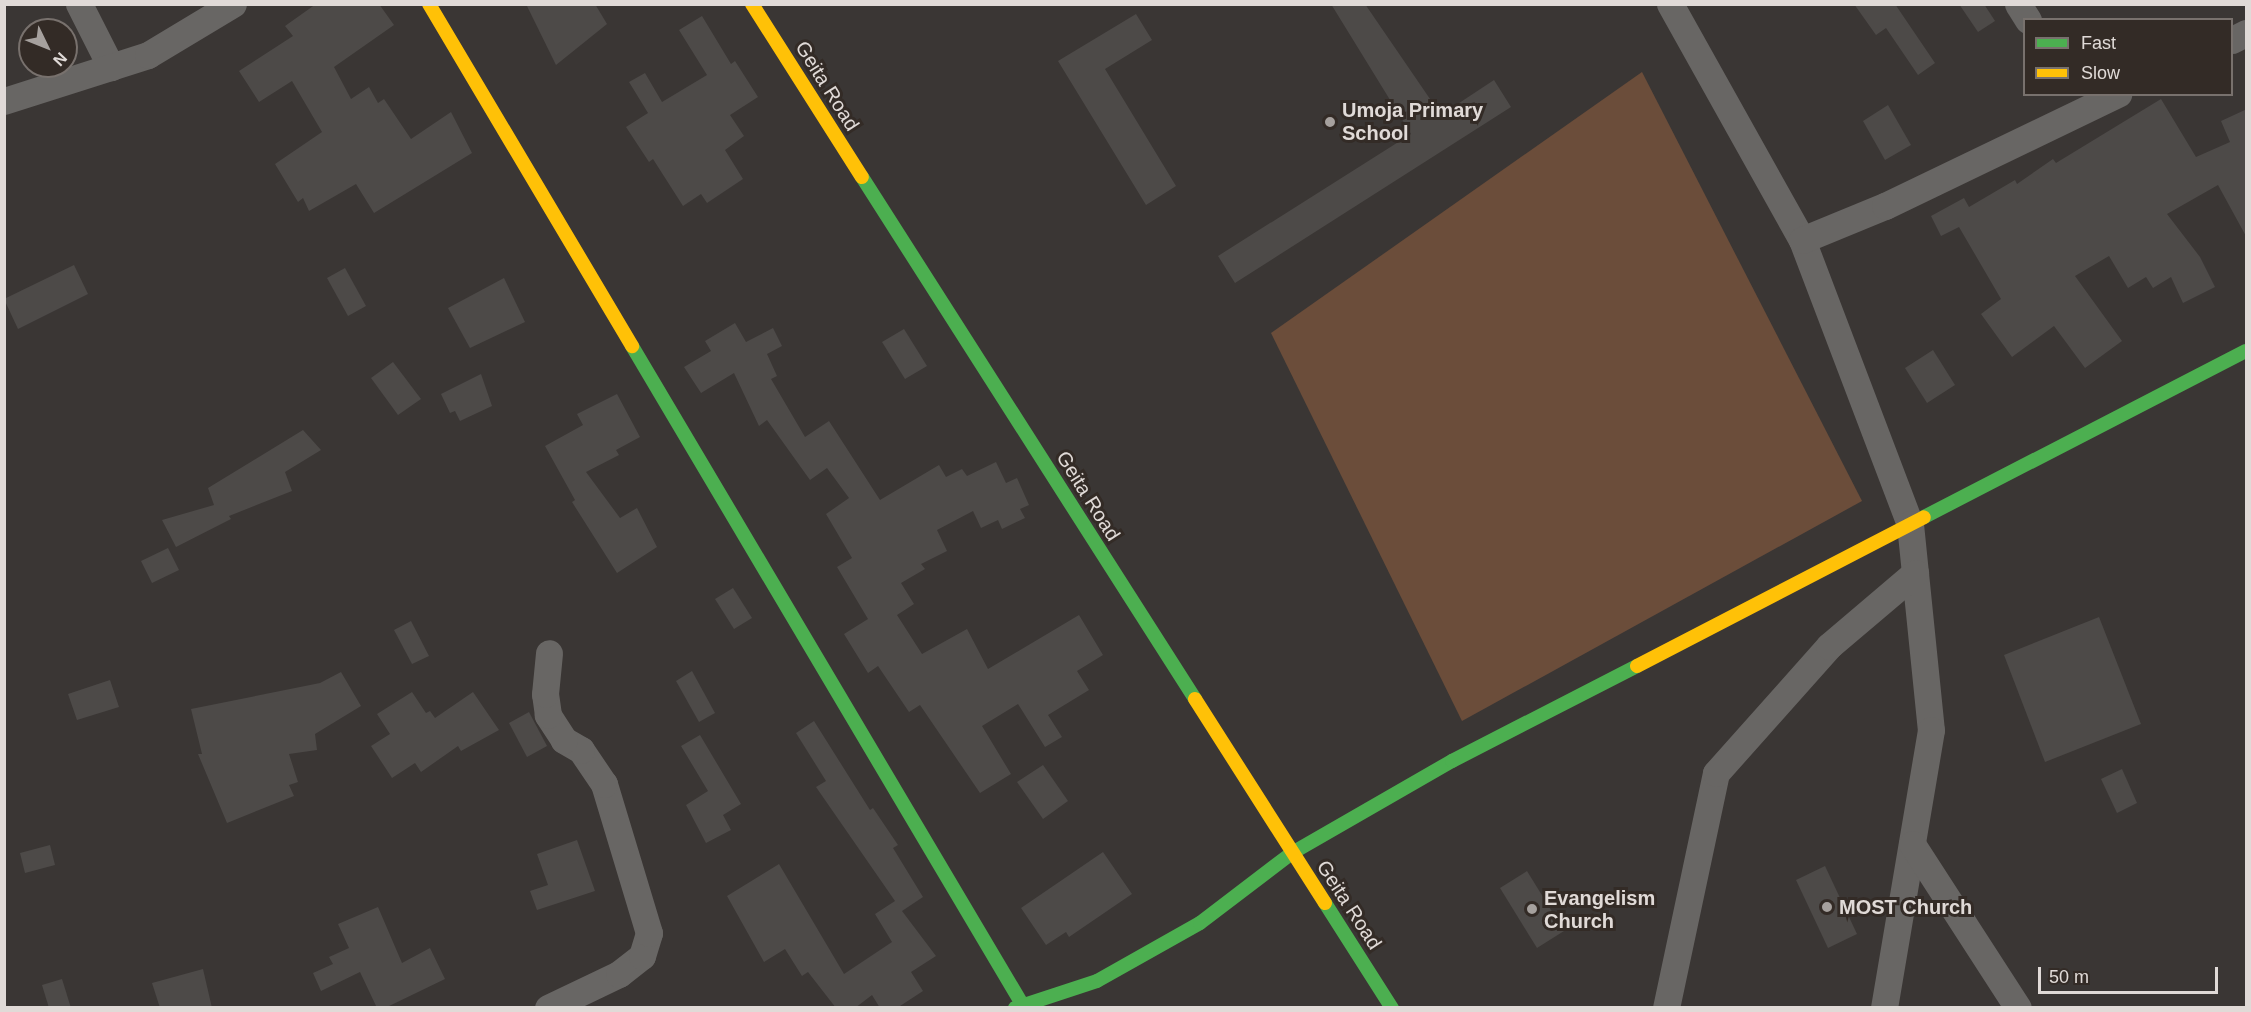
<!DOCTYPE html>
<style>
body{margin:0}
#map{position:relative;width:2251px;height:1012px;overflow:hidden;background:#3a3634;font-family:Arial,sans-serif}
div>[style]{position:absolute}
.green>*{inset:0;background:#6b4d3a}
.building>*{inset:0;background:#4d4a48}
.street>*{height:27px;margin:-13.5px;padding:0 13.5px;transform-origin:13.5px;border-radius:13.5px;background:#686664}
.fast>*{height:14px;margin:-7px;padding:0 7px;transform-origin:7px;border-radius:7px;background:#4caf50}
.slow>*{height:14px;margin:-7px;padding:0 7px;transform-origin:7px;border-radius:7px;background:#ffc107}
.dots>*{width:16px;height:16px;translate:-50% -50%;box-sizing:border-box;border:3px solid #332b26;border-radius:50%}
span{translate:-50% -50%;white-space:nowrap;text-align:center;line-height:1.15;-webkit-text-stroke:6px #332b26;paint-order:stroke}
.street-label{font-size:20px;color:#e0dad7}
.poi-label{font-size:20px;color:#e0dad7;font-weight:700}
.left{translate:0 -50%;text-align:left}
.frame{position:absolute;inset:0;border:6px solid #e0dad7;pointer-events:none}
.legend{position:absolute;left:2023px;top:18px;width:210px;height:78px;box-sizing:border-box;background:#332b26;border:2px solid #78716d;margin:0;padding:8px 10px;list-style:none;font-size:18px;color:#e0dad7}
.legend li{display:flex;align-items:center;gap:12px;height:30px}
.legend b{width:30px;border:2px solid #78716d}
.north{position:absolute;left:18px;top:18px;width:60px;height:60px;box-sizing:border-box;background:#332b26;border:2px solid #78716d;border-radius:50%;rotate:133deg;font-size:16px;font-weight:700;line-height:24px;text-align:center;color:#e0dad7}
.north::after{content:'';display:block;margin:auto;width:21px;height:27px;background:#a6a19e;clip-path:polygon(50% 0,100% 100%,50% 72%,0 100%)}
.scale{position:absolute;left:2038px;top:967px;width:180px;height:27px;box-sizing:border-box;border:3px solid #e0dad7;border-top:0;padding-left:8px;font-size:18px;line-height:21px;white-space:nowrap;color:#e0dad7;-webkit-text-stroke:4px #332b26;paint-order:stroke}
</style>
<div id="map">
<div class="green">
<i style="clip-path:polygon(1642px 72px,1862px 501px,1462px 721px,1271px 333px)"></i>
</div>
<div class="building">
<i style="clip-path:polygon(316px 4px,379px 4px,394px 25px,334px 67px,351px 99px,369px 87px,378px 103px,384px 99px,411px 139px,451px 112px,472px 153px,374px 213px,356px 184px,309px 211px,303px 198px,298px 202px,275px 164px,322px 132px,292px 81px,259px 102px,239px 71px,293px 36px,285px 26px)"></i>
<i style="clip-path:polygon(526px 4px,595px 4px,607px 24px,556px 65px)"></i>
<i style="clip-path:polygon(1331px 4px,1365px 4px,1441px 115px,1494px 80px,1511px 107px,1235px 283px,1218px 256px,1411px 134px)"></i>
<i style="clip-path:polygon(1854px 4px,1895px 4px,1935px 63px,1918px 75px,1886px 28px,1876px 35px)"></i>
<i style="clip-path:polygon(1959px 4px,1984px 4px,1995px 21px,1978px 32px)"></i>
<i style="clip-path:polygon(1136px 14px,1152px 40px,1105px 69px,1176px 186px,1146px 205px,1058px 61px)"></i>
<i style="clip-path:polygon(702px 16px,731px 64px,735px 61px,758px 97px,730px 115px,744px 136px,725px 150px,743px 179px,707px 203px,701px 194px,683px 206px,653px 159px,649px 162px,626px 127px,648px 113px,629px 82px,645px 73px,662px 102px,707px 75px,679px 30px)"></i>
<i style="clip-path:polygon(2161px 99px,2196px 157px,2230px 142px,2221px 121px,2247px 109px,2247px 238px,2218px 185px,2167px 214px,2200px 257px,2215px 287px,2183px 303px,2171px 277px,2153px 288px,2146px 277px,2128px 288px,2109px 256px,2075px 276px,2122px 341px,2085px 368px,2054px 326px,2012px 357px,1981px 314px,2001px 299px,1959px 227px,1941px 236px,1931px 216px,1964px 198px,1969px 207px,2015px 180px,2017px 184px,2053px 159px,2056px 163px)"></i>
<i style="clip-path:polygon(1888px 105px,1911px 145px,1885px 160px,1863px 121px)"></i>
<i style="clip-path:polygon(74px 265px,88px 294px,18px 329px,4px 299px)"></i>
<i style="clip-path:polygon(345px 268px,366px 306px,348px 316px,327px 278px)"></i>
<i style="clip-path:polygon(504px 278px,525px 322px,470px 348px,448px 308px)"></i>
<i style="clip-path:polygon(735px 323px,746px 342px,773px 328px,782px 346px,767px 354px,777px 376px,771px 379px,805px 437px,829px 421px,880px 500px,939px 465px,946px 477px,962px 469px,967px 476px,996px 462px,1006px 483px,1017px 478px,1029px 505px,1020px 509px,1025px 518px,1002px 529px,998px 520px,981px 528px,973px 511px,937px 530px,947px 551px,921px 564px,925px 569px,901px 583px,914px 604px,897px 615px,922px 654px,967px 629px,988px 669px,1079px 615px,1103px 655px,1077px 671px,1089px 690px,1048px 715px,1062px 737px,1045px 747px,1018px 704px,982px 726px,1011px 774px,980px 793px,920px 705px,909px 712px,878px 666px,868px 673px,844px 634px,868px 619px,837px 567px,852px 558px,826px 514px,849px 498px,827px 468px,810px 480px,767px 420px,759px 426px,734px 373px,701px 393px,684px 367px,711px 351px,705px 341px)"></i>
<i style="clip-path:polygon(904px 329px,927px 366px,905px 379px,882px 342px)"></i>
<i style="clip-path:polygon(1933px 350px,1955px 385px,1927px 403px,1905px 368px)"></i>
<i style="clip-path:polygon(393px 362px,421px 399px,398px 415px,371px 378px)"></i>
<i style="clip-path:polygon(481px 374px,492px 406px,460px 421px,455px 411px,450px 413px,441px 394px)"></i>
<i style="clip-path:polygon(617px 394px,640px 437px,616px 450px,619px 455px,586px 472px,620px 518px,637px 508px,657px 547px,617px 573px,572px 502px,575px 500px,545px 446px,583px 425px,577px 414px)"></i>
<i style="clip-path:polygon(303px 430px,321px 450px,285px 472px,292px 491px,229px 516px,231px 519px,176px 547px,162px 520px,214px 505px,208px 488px)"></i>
<i style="clip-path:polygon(168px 548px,179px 570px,152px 583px,141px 561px)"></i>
<i style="clip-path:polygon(733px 588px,752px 618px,734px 629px,715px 599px)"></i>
<i style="clip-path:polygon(2099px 617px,2141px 724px,2045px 762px,2004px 655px)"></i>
<i style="clip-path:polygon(411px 621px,429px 656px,412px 664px,394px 630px)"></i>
<i style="clip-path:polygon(692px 671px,715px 713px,699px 722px,676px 681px)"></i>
<i style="clip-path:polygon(341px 672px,361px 706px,315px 734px,317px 750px,289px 754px,298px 782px,289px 785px,294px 796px,227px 823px,198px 754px,202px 754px,191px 709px,320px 683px)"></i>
<i style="clip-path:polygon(110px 680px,119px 707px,77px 720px,68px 694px)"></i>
<i style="clip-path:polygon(412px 692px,426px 713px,430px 711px,435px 718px,473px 692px,499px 730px,461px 751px,458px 746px,421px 772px,415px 763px,392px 778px,371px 746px,390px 734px,377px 714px)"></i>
<i style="clip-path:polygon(529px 712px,547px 746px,527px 757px,509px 723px)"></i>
<i style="clip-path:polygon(814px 721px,870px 810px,873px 808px,898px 845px,893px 848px,923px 897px,902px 911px,936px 956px,911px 972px,923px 991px,897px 1008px,880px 1008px,872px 995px,855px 1008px,836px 1008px,808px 972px,802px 976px,785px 949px,764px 962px,727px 896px,779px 864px,844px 974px,892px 942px,875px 914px,895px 901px,816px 787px,826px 781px,796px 733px)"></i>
<i style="clip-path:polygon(700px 735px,741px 804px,723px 815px,731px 830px,706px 843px,686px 805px,708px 791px,681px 746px)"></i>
<i style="clip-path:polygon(1043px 765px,1068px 801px,1043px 819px,1017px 782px)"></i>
<i style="clip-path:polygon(2122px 769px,2137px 803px,2117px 813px,2101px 779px)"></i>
<i style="clip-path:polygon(577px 840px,595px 891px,537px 910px,530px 891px,548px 885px,537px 854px)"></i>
<i style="clip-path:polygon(50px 845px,55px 865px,25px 873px,20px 853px)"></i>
<i style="clip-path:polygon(1103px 852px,1132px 894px,1069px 937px,1066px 932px,1046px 945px,1021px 908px)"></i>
<i style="clip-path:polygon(1825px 866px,1857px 934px,1828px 948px,1796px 880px)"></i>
<i style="clip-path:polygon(1527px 871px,1564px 931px,1537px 948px,1500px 888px)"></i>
<i style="clip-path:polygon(378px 907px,402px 963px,430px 948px,445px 979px,385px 1008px,377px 1008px,360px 972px,321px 991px,313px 973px,333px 964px,329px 957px,349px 948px,338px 924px)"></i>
<i style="clip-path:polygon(203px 969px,212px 1008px,160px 1008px,152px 983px)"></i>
<i style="clip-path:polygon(62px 979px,71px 1008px,49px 1008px,42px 985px)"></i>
</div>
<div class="street">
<i style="left:79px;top:4px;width:71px;rotate:63.1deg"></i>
<i style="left:1670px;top:4px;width:270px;rotate:60.8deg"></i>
<i style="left:1802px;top:240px;width:304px;rotate:69.2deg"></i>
<i style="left:1910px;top:524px;width:207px;rotate:84.2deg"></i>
<i style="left:1931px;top:730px;width:282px;rotate:99.6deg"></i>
<i style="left:2018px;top:4px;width:19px;rotate:58deg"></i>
<i style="left:2232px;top:40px;width:16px;rotate:-27deg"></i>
<i style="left:4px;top:101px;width:151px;rotate:-17.7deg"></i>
<i style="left:148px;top:55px;width:99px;rotate:-31deg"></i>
<i style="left:1802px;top:240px;width:90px;rotate:-22.3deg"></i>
<i style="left:1885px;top:206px;width:259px;rotate:-25.7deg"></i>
<i style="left:1912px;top:844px;width:195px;rotate:57.1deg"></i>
<i style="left:548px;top:1008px;width:79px;rotate:-25.6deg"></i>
<i style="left:619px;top:974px;width:29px;rotate:-38deg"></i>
<i style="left:642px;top:956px;width:24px;rotate:-73deg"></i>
<i style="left:649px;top:933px;width:156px;rotate:-106.8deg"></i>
<i style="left:604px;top:784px;width:41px;rotate:-124.1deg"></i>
<i style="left:581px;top:750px;width:20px;rotate:-150deg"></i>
<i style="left:564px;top:740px;width:30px;rotate:-123deg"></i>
<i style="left:548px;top:715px;width:21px;rotate:-98deg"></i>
<i style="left:545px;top:694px;width:41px;rotate:-84.4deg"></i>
<i style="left:1666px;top:1008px;width:240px;rotate:-78deg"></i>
<i style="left:1716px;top:773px;width:170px;rotate:-48.3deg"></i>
<i style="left:1829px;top:646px;width:113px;rotate:-40.3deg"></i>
</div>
<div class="fast">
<i style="left:862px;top:177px;width:619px;rotate:57.46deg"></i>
<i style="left:632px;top:346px;width:765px;rotate:59.34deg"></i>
<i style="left:1924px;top:517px;width:362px;rotate:-27.3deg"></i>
<i style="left:1325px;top:903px;width:125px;rotate:57.5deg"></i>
<i style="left:1015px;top:1008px;width:86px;rotate:-18.2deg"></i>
<i style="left:1097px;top:981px;width:118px;rotate:-29.4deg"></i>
<i style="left:1200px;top:923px;width:116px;rotate:-37.3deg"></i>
<i style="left:1292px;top:853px;width:185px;rotate:-29.9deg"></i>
<i style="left:1452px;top:761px;width:208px;rotate:-27.2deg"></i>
</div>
<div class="slow">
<i style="left:429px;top:4px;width:398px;rotate:59.3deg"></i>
<i style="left:752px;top:4px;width:205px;rotate:57.6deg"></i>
<i style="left:1637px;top:666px;width:323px;rotate:-27.4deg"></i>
<i style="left:1195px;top:699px;width:242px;rotate:57.5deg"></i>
</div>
<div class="dots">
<i style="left:1330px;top:122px;background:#a6a19e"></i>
<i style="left:1827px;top:907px;background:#a6a19e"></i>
<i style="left:1532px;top:909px;background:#a6a19e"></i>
</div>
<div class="street-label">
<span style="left:827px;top:86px;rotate:58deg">Geita Road</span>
<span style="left:1088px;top:496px;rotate:58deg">Geita Road</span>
<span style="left:1349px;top:905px;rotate:57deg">Geita Road</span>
</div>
<div class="poi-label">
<span class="left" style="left:1342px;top:122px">Umoja Primary<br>School</span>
<span class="left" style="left:1544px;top:910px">Evangelism<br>Church</span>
<span class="left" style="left:1839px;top:907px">MOST Church</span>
</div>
<div class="frame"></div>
<ul class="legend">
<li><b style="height:8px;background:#4caf50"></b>Fast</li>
<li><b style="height:8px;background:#ffc107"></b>Slow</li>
</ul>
<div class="north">N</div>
<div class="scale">50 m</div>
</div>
